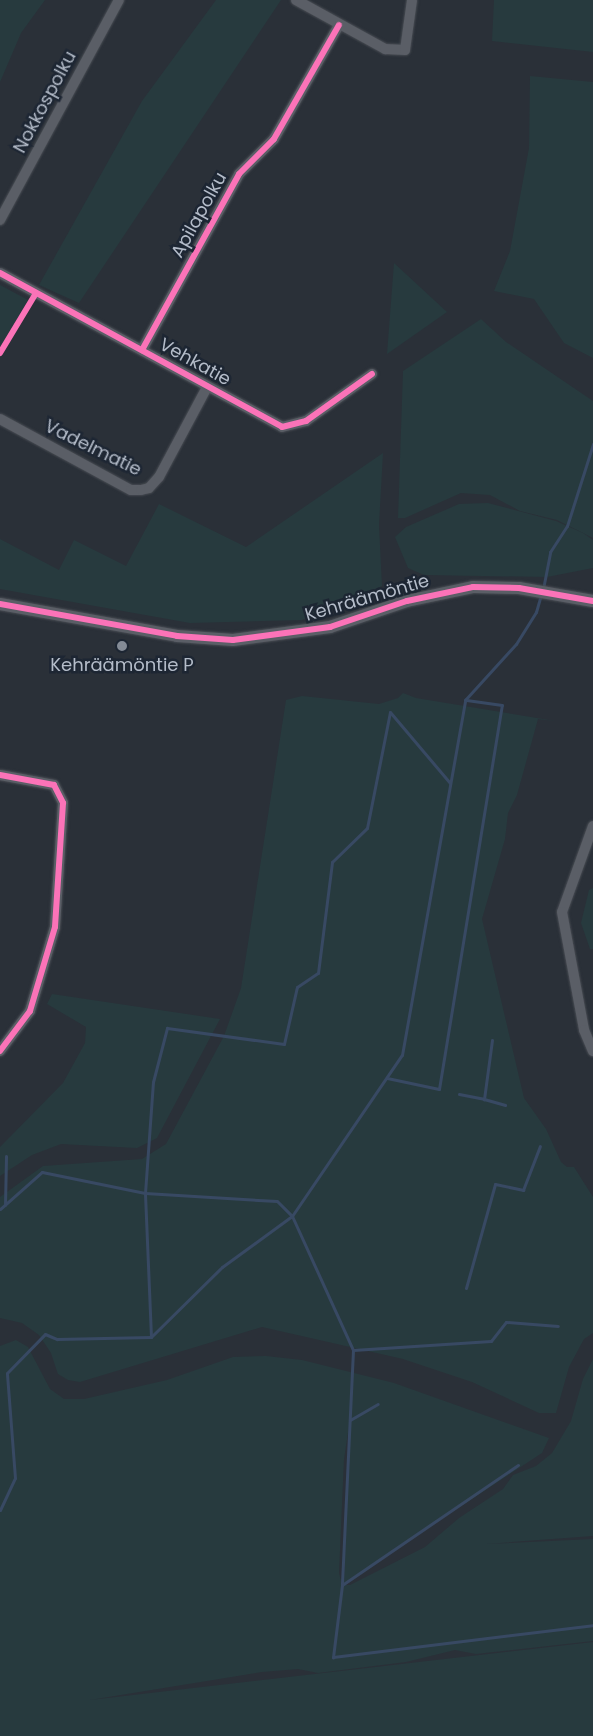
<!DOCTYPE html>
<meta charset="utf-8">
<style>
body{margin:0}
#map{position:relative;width:593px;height:1736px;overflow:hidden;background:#2a3038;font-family:Poppins,sans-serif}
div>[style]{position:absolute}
.green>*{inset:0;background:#273a3e}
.stream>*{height:3px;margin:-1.5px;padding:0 1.5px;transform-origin:1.5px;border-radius:1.5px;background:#384963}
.roads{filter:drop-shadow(0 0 1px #484c53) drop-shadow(0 0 1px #484c53)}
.minor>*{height:10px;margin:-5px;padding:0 5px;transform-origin:5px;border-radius:5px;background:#5a5e66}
.tertiary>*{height:12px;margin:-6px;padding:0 6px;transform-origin:6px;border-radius:6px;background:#5a5e66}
.cycleway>*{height:6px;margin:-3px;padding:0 3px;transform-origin:3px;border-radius:3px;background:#fb73b8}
.dots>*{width:14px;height:14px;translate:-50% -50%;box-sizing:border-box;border:2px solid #1d2633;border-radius:50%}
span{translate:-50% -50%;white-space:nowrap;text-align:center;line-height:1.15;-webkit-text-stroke:5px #1d2633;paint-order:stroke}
.street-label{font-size:18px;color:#b4bcc9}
.poi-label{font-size:18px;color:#b4bcc9}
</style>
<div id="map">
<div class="green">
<i style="clip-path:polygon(0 0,45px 0,21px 33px,0 82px)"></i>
<i style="clip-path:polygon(216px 0,281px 0,79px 303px,39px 285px,142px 101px)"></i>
<i style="clip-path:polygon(494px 0,593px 0,593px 52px,492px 41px)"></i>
<i style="clip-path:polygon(530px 76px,593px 82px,593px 358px,564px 343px,534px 299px,494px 291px,510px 251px,529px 148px)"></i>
<i style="clip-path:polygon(394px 263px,447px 312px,387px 354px)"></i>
<i style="clip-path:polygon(0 285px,28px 300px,0 348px)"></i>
<i style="clip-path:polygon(481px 319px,506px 342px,593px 401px,593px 538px,557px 520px,520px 511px,490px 495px,461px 493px,405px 518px,398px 518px,403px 371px)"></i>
<i style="clip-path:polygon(383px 453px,379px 525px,382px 586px,302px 620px,190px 623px,0 589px,0 539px,59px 570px,74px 540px,126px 566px,159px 504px,246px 547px)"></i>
<i style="clip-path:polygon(488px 503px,556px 521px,583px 533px,593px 540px,593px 568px,547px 577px,424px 575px,408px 568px,395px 537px,406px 527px,459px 504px)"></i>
<i style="clip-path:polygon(403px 693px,416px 698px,555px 721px,538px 719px,517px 795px,508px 813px,505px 839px,482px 919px,524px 1098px,546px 1129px,561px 1162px,567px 1167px,574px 1167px,593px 1197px,593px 1333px,584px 1339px,569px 1367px,556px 1413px,539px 1413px,472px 1382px,403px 1359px,262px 1327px,80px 1382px,68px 1380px,58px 1374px,51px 1353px,39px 1335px,22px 1323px,0 1318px,0 1197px,43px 1166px,142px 1159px,166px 1144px,224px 1036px,241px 988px,286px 700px,302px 696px,379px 704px,398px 698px)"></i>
<i style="clip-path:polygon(593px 888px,593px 949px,590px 949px,581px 923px,589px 890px)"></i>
<i style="clip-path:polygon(52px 994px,220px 1019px,157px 1138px,137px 1148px,61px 1144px,32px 1155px,0 1176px,0 1147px,63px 1083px,85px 1043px,86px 1027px,47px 1004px)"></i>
<i style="clip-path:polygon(16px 1340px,28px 1347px,50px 1389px,64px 1399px,84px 1399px,167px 1380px,233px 1357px,266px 1356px,302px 1360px,394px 1383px,549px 1438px,542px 1453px,344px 1583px,349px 1426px,344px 1459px,339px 1573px,342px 1585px,350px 1585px,425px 1547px,459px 1518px,503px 1489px,513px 1475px,536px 1466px,552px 1453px,571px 1421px,583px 1379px,593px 1359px,593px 1536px,486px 1544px,593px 1539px,593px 1641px,476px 1654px,455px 1650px,406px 1662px,318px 1673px,298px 1669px,262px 1672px,90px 1700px,593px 1642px,593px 1736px,0 1736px,0 1346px)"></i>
</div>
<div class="stream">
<i style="left:543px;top:589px;width:38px;rotate:-79deg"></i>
<i style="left:550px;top:552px;width:31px;rotate:-57deg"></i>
<i style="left:567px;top:526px;width:86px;rotate:-72.4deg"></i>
<i style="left:492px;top:1040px;width:60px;rotate:97.7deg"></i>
<i style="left:484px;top:1099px;width:22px;rotate:16deg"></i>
<i style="left:387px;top:1078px;width:53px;rotate:11.9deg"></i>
<i style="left:439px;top:1089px;width:389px;rotate:-80.7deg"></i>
<i style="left:502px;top:705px;width:36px;rotate:-172deg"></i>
<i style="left:459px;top:1094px;width:25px;rotate:11deg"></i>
<i style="left:5px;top:1205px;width:49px;rotate:-88.8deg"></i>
<i style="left:0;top:1209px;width:56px;rotate:-41.4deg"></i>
<i style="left:42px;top:1172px;width:105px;rotate:11.5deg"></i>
<i style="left:145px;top:1193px;width:132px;rotate:3.5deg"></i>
<i style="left:277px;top:1201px;width:21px;rotate:45deg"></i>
<i style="left:292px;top:1216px;width:147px;rotate:65.5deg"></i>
<i style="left:353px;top:1350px;width:138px;rotate:-3.7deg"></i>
<i style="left:491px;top:1341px;width:24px;rotate:-52deg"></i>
<i style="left:506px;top:1322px;width:52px;rotate:4.4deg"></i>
<i style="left:466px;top:1288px;width:108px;rotate:-74.4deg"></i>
<i style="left:495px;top:1184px;width:29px;rotate:12deg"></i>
<i style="left:523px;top:1190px;width:47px;rotate:-68.9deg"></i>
<i style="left:151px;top:1337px;width:144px;rotate:-92.4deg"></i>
<i style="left:145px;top:1193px;width:111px;rotate:-85.9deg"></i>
<i style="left:153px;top:1082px;width:56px;rotate:-75.5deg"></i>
<i style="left:167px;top:1028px;width:118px;rotate:7.8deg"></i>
<i style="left:284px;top:1044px;width:58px;rotate:-77.2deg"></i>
<i style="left:297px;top:987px;width:25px;rotate:-34deg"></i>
<i style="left:318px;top:973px;width:112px;rotate:-82.8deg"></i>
<i style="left:332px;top:862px;width:49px;rotate:-44.2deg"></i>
<i style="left:367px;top:828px;width:118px;rotate:-78.8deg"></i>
<i style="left:390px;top:712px;width:93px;rotate:49.8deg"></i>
<i style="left:353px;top:1350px;width:235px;rotate:92.7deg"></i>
<i style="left:342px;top:1585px;width:213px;rotate:-34.3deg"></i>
<i style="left:350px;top:1420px;width:32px;rotate:-30deg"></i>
<i style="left:0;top:1510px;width:35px;rotate:-65deg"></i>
<i style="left:15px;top:1478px;width:105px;rotate:-94.4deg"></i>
<i style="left:7px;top:1373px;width:54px;rotate:-45.7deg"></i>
<i style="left:45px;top:1334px;width:13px;rotate:23deg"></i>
<i style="left:57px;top:1339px;width:94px;rotate:-1.2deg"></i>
<i style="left:151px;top:1337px;width:100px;rotate:-44.6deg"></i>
<i style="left:222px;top:1267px;width:87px;rotate:-36.1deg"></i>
<i style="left:292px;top:1216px;width:195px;rotate:-55.7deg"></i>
<i style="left:402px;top:1055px;width:361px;rotate:-79.9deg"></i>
<i style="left:465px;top:700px;width:76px;rotate:-47.7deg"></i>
<i style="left:516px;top:644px;width:38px;rotate:-58deg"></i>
<i style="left:536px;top:612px;width:18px;rotate:-74deg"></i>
<i style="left:342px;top:1585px;width:73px;rotate:97.1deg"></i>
<i style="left:333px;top:1657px;width:262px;rotate:-7deg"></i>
</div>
<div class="roads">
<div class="minor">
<i style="left:296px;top:0;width:102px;rotate:28.8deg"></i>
<i style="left:385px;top:49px;width:20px;rotate:3deg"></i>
<i style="left:405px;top:50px;width:50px;rotate:-82deg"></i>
<i style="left:0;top:220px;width:250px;rotate:-61.6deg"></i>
<i style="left:0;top:273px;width:321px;rotate:28.6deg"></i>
<i style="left:282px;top:427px;width:25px;rotate:-14deg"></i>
<i style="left:306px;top:421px;width:81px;rotate:-35.5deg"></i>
<i style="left:142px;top:350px;width:201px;rotate:-61.1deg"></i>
<i style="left:239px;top:174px;width:49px;rotate:-45deg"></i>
<i style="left:274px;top:139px;width:131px;rotate:-60.3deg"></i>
<i style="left:0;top:419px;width:149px;rotate:28.5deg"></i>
<i style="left:131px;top:490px;width:10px"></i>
<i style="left:141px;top:490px;width:8px;rotate:-14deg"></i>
<i style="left:149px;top:488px;width:15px;rotate:-48deg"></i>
<i style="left:159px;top:477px;width:102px;rotate:-61.9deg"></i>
<i style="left:0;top:775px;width:55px;rotate:10.5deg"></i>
<i style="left:54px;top:785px;width:20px;rotate:63deg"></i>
<i style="left:63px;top:803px;width:124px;rotate:93.7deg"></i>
<i style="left:55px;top:927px;width:88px;rotate:106.6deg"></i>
<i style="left:30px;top:1011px;width:50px;rotate:126.9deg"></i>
<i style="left:593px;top:826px;width:91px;rotate:109.8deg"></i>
<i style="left:562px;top:912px;width:120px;rotate:79.4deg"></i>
<i style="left:584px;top:1030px;width:23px;rotate:67deg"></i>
</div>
<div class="tertiary">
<i style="left:0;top:604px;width:180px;rotate:10.2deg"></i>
<i style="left:177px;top:636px;width:56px;rotate:4.1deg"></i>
<i style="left:233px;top:640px;width:98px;rotate:-7.6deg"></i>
<i style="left:330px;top:627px;width:81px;rotate:-18.7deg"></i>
<i style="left:407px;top:601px;width:67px;rotate:-12deg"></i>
<i style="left:473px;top:587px;width:46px;rotate:1.2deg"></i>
<i style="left:519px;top:588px;width:75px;rotate:10deg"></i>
</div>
</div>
<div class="cycleway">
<i style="left:0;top:273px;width:321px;rotate:28.6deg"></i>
<i style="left:282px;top:427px;width:25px;rotate:-14deg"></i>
<i style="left:306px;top:421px;width:81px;rotate:-35.5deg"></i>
<i style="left:142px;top:350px;width:201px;rotate:-61.1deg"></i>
<i style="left:239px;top:174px;width:49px;rotate:-45deg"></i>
<i style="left:274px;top:139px;width:131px;rotate:-60.3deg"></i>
<i style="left:0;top:353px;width:70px;rotate:-59deg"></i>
<i style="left:0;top:604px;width:180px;rotate:10.2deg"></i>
<i style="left:177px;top:636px;width:56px;rotate:4.1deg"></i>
<i style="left:233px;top:640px;width:98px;rotate:-7.6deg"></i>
<i style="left:330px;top:627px;width:81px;rotate:-18.7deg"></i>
<i style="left:407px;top:601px;width:67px;rotate:-12deg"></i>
<i style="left:473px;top:587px;width:46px;rotate:1.2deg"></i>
<i style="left:519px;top:588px;width:75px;rotate:10deg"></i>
<i style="left:0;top:775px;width:55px;rotate:10.5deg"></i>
<i style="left:54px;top:785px;width:20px;rotate:63deg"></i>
<i style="left:63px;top:803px;width:124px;rotate:93.7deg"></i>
<i style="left:55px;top:927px;width:88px;rotate:106.6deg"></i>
<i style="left:30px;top:1011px;width:50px;rotate:126.9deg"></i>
</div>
<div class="dots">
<i style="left:122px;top:646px;background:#848b96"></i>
</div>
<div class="street-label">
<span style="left:45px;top:102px;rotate:-62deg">Nokkospolku</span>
<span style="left:199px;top:215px;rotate:-61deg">Apilapolku</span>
<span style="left:195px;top:362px;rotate:29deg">Vehkatie</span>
<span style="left:93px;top:448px;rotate:26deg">Vadelmatie</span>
<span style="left:367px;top:598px;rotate:-16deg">Kehräämöntie</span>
</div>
<div class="poi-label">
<span style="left:122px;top:665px">Kehräämöntie P</span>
</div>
</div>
